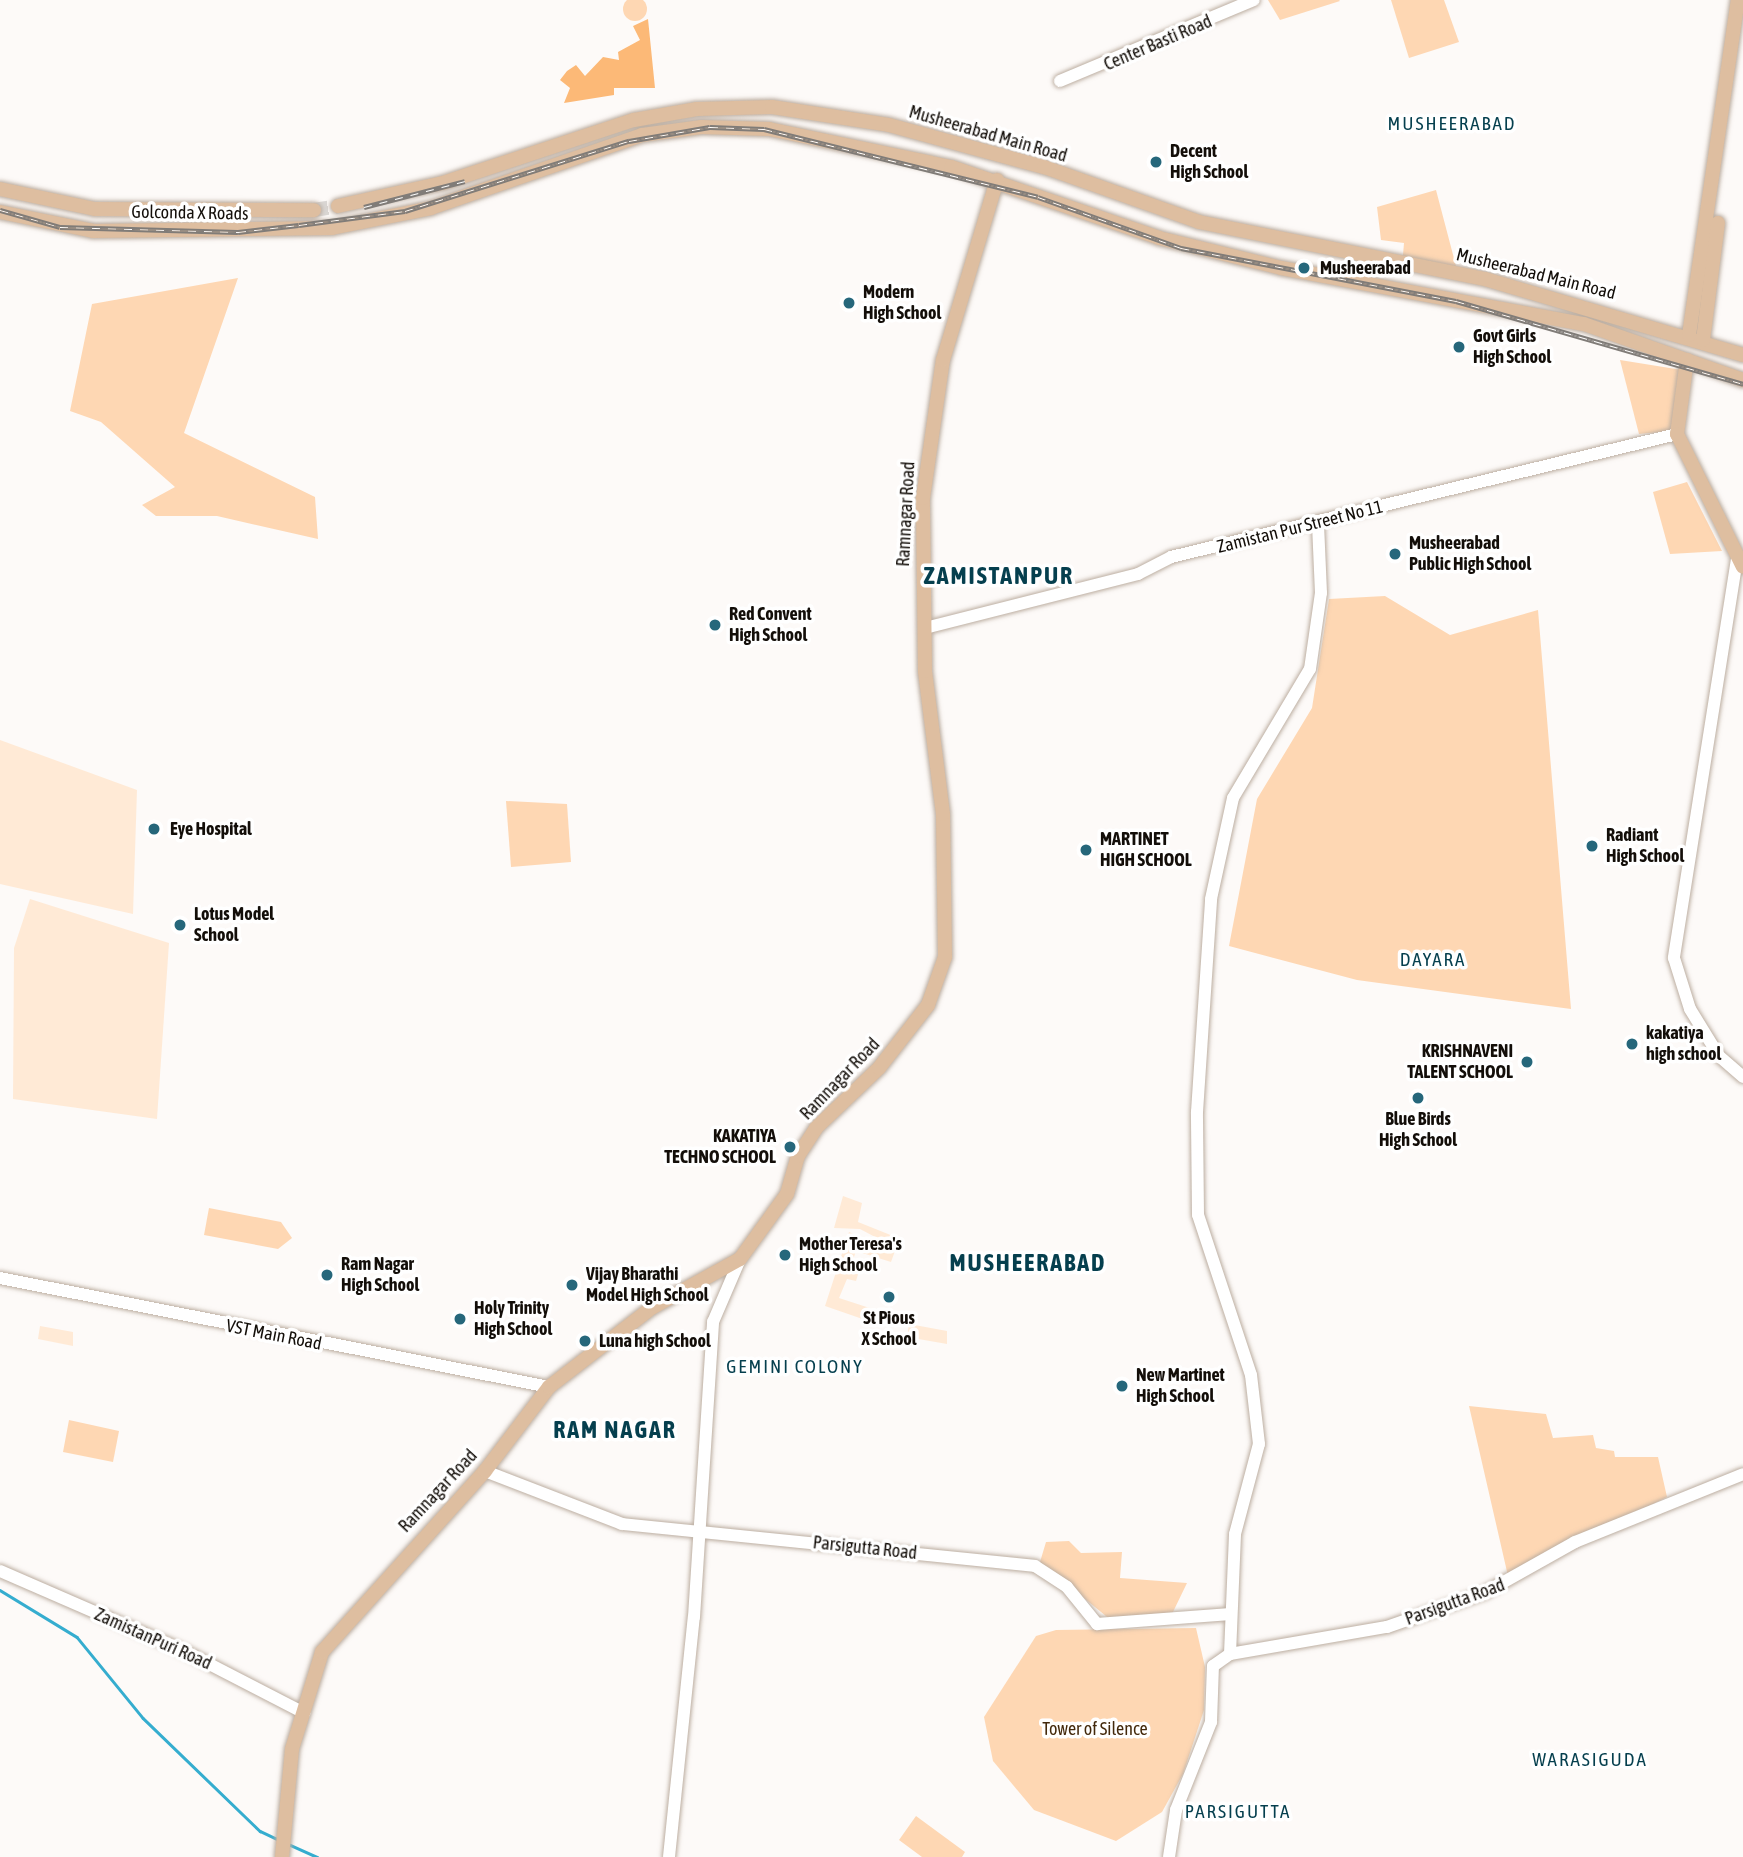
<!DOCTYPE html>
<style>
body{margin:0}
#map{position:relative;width:1743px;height:1857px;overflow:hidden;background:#fdfaf8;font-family:"Asap Condensed",sans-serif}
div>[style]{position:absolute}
.built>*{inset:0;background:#ffead6}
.round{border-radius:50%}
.green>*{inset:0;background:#fed7b3}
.forest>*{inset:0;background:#fcb977}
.stream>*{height:2.5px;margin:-1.25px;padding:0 1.25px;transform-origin:1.25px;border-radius:1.25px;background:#35adcf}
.major-tunnel>*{height:14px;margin-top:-7px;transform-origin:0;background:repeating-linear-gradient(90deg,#dad7d4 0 14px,transparent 0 21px)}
.roads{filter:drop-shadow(0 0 2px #bcaea1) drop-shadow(0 0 2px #bcaea1)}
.minor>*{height:12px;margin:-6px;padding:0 6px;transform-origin:6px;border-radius:6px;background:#fff}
.major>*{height:14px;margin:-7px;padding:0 7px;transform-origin:7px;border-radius:7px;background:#debea0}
.rail>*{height:5px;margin-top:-2.5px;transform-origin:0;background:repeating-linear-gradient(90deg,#fff 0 8px,#807c78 0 16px);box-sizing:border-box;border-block:2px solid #807c78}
.dots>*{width:19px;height:19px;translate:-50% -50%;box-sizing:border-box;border:4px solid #fff;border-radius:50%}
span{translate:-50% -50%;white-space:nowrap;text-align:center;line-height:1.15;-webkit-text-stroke:7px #fff;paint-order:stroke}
.street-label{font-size:18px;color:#130e09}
.poi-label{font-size:18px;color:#130e09;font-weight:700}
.left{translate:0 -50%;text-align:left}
.right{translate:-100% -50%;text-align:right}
.park-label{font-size:18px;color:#43290c}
.neighbourhood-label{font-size:19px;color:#053f4e;letter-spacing:2px}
.district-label{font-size:24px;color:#053f4e;font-weight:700;letter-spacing:2px}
</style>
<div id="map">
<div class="built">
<i style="clip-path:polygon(0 740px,137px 790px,133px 914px,0 884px)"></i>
<i class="round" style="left:146px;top:821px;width:16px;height:16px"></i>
<i style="clip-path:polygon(30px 899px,169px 943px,157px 1119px,13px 1099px,14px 948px)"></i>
<i style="clip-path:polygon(843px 1196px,862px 1203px,858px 1222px,898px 1238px,894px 1247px,860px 1229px,834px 1228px)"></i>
<i style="clip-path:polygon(849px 1232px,895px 1251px,891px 1262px,856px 1251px,851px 1266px,859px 1271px,856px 1281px,847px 1279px,839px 1298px,882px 1312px,877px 1324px,825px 1306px)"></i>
<i style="clip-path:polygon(909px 1324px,947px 1331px,947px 1344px,907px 1337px)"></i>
<i style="clip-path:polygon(40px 1326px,73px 1332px,73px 1346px,38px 1339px)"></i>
</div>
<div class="green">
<i class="round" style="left:623px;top:-3px;width:24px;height:24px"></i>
<i style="clip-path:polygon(1268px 0,1339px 0,1340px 1px,1280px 20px)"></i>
<i style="clip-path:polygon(1391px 0,1444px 0,1459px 42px,1409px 58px)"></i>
<i style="clip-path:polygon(1436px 190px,1456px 266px,1452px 274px,1402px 267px,1404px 243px,1381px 240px,1377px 207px)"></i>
<i style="clip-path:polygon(238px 278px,184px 433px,315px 497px,318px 539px,217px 516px,156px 516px,142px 505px,175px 487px,101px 422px,70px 411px,92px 304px)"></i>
<i style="clip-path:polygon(1620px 360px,1682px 370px,1671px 431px,1639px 434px)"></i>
<i style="clip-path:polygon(1687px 482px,1722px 551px,1670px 554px,1653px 492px)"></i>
<i style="clip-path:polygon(1385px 596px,1450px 635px,1538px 610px,1571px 1009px,1357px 980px,1229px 946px,1257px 799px,1312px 708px,1329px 599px)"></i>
<i style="clip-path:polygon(506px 801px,567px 804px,571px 862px,511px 867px)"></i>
<i style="clip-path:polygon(209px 1208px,281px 1222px,292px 1238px,278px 1249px,204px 1235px)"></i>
<i style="clip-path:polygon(1469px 1406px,1546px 1414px,1553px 1438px,1593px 1435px,1596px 1448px,1614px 1451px,1615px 1457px,1658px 1457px,1667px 1497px,1508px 1576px)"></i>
<i style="clip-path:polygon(69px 1420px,119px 1431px,113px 1462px,63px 1452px)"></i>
<i style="clip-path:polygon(1069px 1541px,1081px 1553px,1122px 1552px,1120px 1578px,1187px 1583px,1172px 1614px,1112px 1621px,1040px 1562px,1046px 1542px)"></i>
<i style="clip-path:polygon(1196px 1628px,1205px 1667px,1204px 1710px,1183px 1774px,1162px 1812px,1116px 1841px,1034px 1810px,993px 1761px,984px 1717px,1036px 1636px,1056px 1630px)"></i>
<i style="clip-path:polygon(916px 1816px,965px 1852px,962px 1857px,922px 1857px,899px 1840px)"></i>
</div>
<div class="forest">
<i style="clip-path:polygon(648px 19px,655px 88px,614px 88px,614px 95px,564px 103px,570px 88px,560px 80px,567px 71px,576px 65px,585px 76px,603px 57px,619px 60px,618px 52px,640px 40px,633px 26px)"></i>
</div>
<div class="stream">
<i style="left:0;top:1590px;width:90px;rotate:31.4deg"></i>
<i style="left:77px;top:1637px;width:104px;rotate:50.8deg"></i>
<i style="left:143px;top:1718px;width:163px;rotate:44deg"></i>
<i style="left:260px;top:1831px;width:21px;rotate:25deg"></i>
<i style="left:288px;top:1844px;width:32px;rotate:24deg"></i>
</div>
<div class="major-tunnel">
<i style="left:314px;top:210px;width:24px;rotate:-9deg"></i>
</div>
<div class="roads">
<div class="minor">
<i style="left:1060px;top:81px;width:210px;rotate:-22.7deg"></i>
<i style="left:1737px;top:559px;width:404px;rotate:99deg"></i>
<i style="left:1674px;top:958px;width:53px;rotate:72.6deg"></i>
<i style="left:1690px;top:1009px;width:55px;rotate:58.3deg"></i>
<i style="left:1719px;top:1056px;width:32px;rotate:41deg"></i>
<i style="left:925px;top:628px;width:220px;rotate:-14.2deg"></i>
<i style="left:1138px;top:574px;width:37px;rotate:-27deg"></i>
<i style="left:1171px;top:557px;width:521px;rotate:-13.66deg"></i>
<i style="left:0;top:1278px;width:560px;rotate:11.23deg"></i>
<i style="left:485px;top:1471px;width:147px;rotate:21.1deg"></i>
<i style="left:622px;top:1524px;width:415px;rotate:5.8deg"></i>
<i style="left:1035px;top:1566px;width:38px;rotate:33deg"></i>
<i style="left:1067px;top:1587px;width:48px;rotate:51deg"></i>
<i style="left:1097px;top:1624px;width:134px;rotate:-4.3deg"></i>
<i style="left:0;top:1571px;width:203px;rotate:23.5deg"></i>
<i style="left:186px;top:1652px;width:133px;rotate:27.3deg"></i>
<i style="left:1230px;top:1654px;width:159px;rotate:-9.8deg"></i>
<i style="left:1387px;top:1627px;width:103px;rotate:-19.3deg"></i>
<i style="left:1484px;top:1593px;width:104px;rotate:-29.3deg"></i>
<i style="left:1575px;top:1542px;width:181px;rotate:-22deg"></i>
<i style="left:669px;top:1857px;width:241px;rotate:-84.1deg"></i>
<i style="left:694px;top:1617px;width:296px;rotate:-86.3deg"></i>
<i style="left:713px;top:1322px;width:69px;rotate:-66.8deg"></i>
<i style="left:1169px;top:1857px;width:48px;rotate:-81.5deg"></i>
<i style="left:1176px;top:1810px;width:95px;rotate:-68.3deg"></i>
<i style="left:1211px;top:1722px;width:56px;rotate:-88deg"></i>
<i style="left:1213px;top:1666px;width:21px;rotate:-35deg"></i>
<i style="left:1230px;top:1654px;width:120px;rotate:-87.6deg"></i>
<i style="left:1235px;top:1534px;width:93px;rotate:-75.1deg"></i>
<i style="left:1259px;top:1444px;width:69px;rotate:-96.6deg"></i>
<i style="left:1251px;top:1375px;width:169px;rotate:-108.3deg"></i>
<i style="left:1198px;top:1215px;width:103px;rotate:-90.6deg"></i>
<i style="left:1197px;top:1112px;width:213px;rotate:-86.2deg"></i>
<i style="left:1211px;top:899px;width:103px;rotate:-77.7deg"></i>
<i style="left:1233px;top:798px;width:150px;rotate:-59.2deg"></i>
<i style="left:1310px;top:669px;width:77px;rotate:-81.8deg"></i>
<i style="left:1321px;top:593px;width:69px;rotate:-92.5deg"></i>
</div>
<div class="major">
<i style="left:0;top:189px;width:97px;rotate:11.9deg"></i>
<i style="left:95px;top:209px;width:219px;rotate:0.3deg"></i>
<i style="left:338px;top:206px;width:107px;rotate:-12.4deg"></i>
<i style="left:443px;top:183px;width:201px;rotate:-18.3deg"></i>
<i style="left:634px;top:120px;width:64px;rotate:-9.9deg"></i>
<i style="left:697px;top:109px;width:75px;rotate:-1.5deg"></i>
<i style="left:772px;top:107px;width:118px;rotate:8.7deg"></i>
<i style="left:889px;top:125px;width:161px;rotate:15.2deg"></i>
<i style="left:1044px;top:167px;width:164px;rotate:19.5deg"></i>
<i style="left:1199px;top:222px;width:292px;rotate:11.3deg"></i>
<i style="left:1485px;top:279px;width:269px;rotate:16.4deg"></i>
<i style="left:0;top:212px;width:95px;rotate:11.5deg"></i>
<i style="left:93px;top:231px;width:239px;rotate:-0.7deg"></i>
<i style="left:332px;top:228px;width:101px;rotate:-11.4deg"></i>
<i style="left:431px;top:208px;width:223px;rotate:-19.1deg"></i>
<i style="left:642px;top:135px;width:60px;rotate:-7.7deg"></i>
<i style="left:701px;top:127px;width:68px;rotate:1.7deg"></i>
<i style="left:769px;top:129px;width:186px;rotate:11.8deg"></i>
<i style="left:951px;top:167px;width:220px;rotate:18.8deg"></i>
<i style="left:1159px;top:238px;width:126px;rotate:13.8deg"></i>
<i style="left:1281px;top:268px;width:308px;rotate:10.5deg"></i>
<i style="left:1584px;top:324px;width:169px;rotate:19.4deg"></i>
<i style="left:1689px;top:335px;width:339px;rotate:-81.7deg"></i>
<i style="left:1703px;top:340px;width:118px;rotate:-82.7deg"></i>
<i style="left:1687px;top:360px;width:75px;rotate:97.7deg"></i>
<i style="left:1677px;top:434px;width:148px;rotate:63.6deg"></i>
<i style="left:282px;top:1857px;width:108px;rotate:-84.7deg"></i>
<i style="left:292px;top:1749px;width:102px;rotate:-72.8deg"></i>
<i style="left:322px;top:1652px;width:244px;rotate:-48deg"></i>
<i style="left:485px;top:1471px;width:106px;rotate:-52.7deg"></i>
<i style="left:549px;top:1387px;width:131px;rotate:-37.6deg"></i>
<i style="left:653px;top:1307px;width:99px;rotate:-28.9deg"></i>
<i style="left:740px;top:1259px;width:80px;rotate:-54.1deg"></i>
<i style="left:787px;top:1194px;width:40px;rotate:-74deg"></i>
<i style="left:798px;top:1156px;width:33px;rotate:-57deg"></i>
<i style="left:816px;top:1128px;width:87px;rotate:-43.6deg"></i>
<i style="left:879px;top:1068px;width:80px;rotate:-52.1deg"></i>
<i style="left:928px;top:1005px;width:51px;rotate:-70.5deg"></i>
<i style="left:945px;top:957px;width:143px;rotate:-90.8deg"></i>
<i style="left:943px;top:814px;width:144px;rotate:-97.2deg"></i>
<i style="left:925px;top:671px;width:173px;rotate:-90.7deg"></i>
<i style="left:923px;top:498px;width:139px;rotate:-81.8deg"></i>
<i style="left:943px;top:360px;width:188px;rotate:-73.3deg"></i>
</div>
</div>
<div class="rail">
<i style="left:364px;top:207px;width:104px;rotate:-14.4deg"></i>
<i style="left:0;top:210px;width:62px;rotate:15.8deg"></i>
<i style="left:60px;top:227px;width:178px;rotate:1.6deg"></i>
<i style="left:238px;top:232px;width:61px;rotate:-6.5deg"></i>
<i style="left:299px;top:225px;width:107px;rotate:-7.5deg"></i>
<i style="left:405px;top:211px;width:235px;rotate:-17.4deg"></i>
<i style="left:629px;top:141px;width:82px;rotate:-9.8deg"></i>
<i style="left:710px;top:127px;width:54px;rotate:2.1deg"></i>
<i style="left:764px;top:129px;width:282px;rotate:13.9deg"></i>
<i style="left:1038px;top:197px;width:152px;rotate:19.6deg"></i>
<i style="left:1181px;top:248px;width:280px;rotate:10.9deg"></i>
<i style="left:1456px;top:301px;width:299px;rotate:16.1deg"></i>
</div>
<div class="dots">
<i style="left:1156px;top:162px;background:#26677b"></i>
<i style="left:1304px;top:268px;background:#26677b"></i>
<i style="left:849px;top:303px;background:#26677b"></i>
<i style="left:1459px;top:347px;background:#26677b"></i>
<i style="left:1395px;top:554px;background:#26677b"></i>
<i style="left:715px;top:625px;background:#26677b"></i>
<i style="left:154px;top:829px;background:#26677b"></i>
<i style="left:1592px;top:846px;background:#26677b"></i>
<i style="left:1086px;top:850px;background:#26677b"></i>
<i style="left:180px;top:925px;background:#26677b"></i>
<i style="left:1632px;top:1044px;background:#26677b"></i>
<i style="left:1527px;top:1062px;background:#26677b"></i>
<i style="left:1418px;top:1098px;background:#26677b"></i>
<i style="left:790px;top:1147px;background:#26677b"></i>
<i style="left:785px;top:1255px;background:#26677b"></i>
<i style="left:327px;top:1275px;background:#26677b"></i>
<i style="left:572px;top:1285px;background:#26677b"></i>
<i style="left:889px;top:1297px;background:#26677b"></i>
<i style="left:460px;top:1319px;background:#26677b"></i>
<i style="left:585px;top:1341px;background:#26677b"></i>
<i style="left:1122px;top:1386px;background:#26677b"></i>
</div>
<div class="street-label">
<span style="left:1158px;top:43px;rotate:-23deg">Center Basti Road</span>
<span style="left:988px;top:134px;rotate:16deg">Musheerabad Main Road</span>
<span style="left:190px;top:213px;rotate:1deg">Golconda X Roads</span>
<span style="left:1536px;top:274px;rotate:14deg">Musheerabad Main Road</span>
<span style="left:906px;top:514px;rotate:-87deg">Ramnagar Road</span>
<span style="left:1300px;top:527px;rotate:-14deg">Zamistan Pur Street No 11</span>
<span style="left:840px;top:1079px;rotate:-46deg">Ramnagar Road</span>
<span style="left:274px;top:1335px;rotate:11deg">VST Main Road</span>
<span style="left:438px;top:1491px;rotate:-47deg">Ramnagar Road</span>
<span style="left:865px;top:1548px;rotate:6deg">Parsigutta Road</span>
<span style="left:1455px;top:1602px;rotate:-20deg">Parsigutta Road</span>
<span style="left:153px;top:1639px;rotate:24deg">ZamistanPuri Road</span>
</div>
<div class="poi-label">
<span class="left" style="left:1170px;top:162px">Decent<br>High School</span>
<span class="left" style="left:1320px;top:268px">Musheerabad</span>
<span class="left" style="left:863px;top:303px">Modern<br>High School</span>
<span class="left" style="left:1473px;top:347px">Govt Girls<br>High School</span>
<span class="left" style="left:1409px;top:554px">Musheerabad<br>Public High School</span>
<span class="left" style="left:729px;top:625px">Red Convent<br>High School</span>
<span class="left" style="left:170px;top:829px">Eye Hospital</span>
<span class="left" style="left:1606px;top:846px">Radiant<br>High School</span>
<span class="left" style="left:1100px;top:850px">MARTINET<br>HIGH SCHOOL</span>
<span class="left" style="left:194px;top:925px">Lotus Model<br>School</span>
<span class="left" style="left:1646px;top:1044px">kakatiya<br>high school</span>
<span class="right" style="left:1513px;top:1062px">KRISHNAVENI<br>TALENT SCHOOL</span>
<span style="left:1418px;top:1130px">Blue Birds<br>High School</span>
<span class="right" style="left:776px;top:1147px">KAKATIYA<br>TECHNO SCHOOL</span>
<span class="left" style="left:799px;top:1255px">Mother Teresa's<br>High School</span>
<span class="left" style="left:341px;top:1275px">Ram Nagar<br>High School</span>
<span class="left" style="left:586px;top:1285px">Vijay Bharathi<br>Model High School</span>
<span class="left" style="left:474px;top:1319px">Holy Trinity<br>High School</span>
<span style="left:889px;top:1329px">St Pious<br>X School</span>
<span class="left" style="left:599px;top:1341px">Luna high School</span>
<span class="left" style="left:1136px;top:1386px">New Martinet<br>High School</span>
</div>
<div class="park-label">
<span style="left:1095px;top:1729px">Tower of Silence</span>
</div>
<div class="neighbourhood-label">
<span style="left:1452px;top:124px">MUSHEERABAD</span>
<span style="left:1433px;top:960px">DAYARA</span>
<span style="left:795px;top:1367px">GEMINI COLONY</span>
<span style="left:1590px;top:1760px">WARASIGUDA</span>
<span style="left:1238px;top:1812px">PARSIGUTTA</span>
</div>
<div class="district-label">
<span style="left:999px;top:576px">ZAMISTANPUR</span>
<span style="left:1028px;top:1263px">MUSHEERABAD</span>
<span style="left:615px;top:1430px">RAM NAGAR</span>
</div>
</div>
